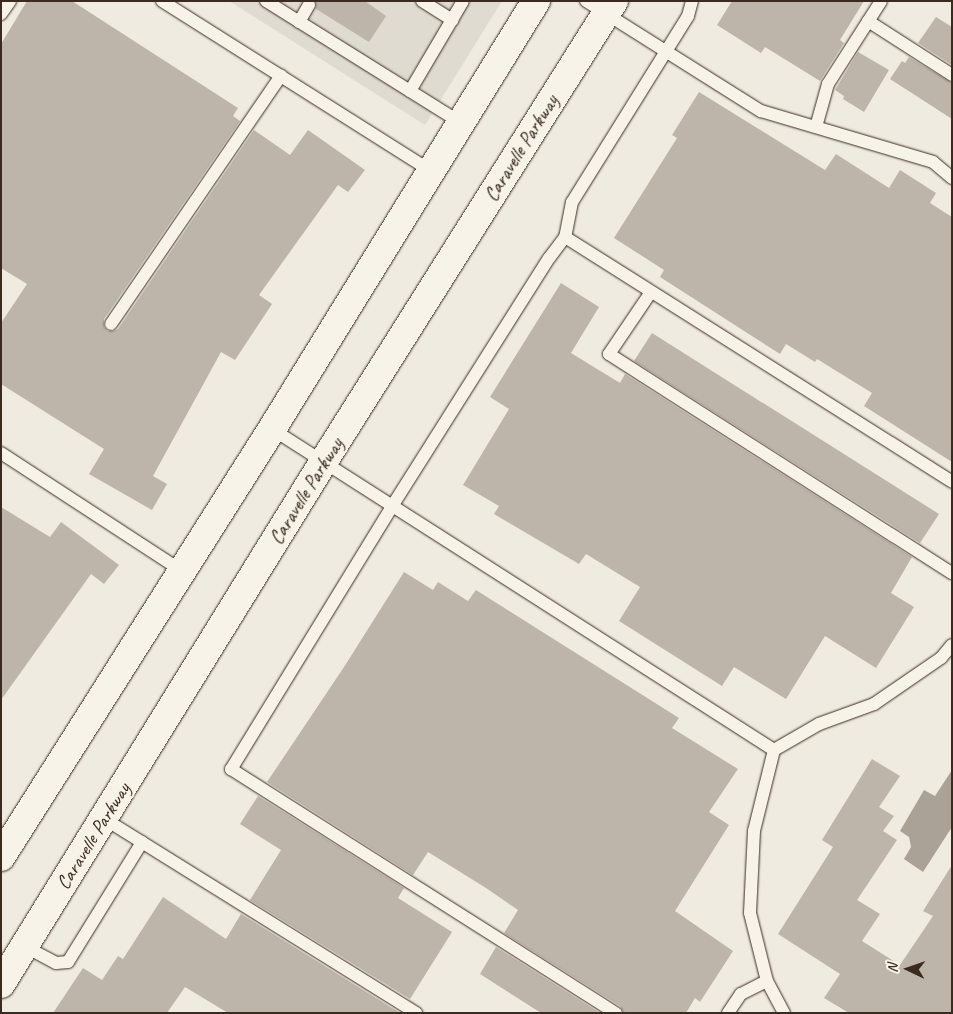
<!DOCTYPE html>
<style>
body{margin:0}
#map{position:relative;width:953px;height:1014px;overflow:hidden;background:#efebe0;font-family:Caveat,sans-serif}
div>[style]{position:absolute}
.built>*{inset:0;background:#e0dbd0}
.water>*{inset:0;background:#aaa296}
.building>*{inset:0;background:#bdb5aa}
.roads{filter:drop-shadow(0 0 1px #3b2a1e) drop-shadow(0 0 1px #3b2a1e)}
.lane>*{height:12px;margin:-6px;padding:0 6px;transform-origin:6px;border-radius:6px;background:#f7f3e8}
.secondary>*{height:28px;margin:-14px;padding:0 14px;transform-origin:14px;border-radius:14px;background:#f7f3e8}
span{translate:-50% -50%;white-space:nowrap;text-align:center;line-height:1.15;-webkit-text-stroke:4.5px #f7f3e8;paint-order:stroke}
.street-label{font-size:20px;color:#3b2a1e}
.frame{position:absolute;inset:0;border:2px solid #3b2a1e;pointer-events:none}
.north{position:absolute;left:883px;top:944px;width:50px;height:50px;-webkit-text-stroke:4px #f7f3e8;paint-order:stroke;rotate:273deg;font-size:14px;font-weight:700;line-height:20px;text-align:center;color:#3b2a1e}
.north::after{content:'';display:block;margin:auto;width:18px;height:22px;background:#3b2a1e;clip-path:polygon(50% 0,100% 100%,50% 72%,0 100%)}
</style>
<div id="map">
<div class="built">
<i style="clip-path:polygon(229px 1px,502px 1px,425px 125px)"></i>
</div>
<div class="water">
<i style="clip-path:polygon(952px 770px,952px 827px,923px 872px,904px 859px,911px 847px,909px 837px,900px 831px,924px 790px,935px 796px)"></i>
</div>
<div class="building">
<i style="clip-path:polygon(27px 1px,72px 1px,238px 108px,233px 116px,240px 121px,104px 319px,104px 327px,107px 331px,114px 331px,118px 329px,254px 130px,290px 155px,308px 130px,365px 170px,348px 192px,338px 185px,259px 295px,272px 304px,235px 360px,221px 352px,153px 476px,167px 484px,152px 510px,89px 474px,104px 449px,1px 384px,1px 323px,27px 284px,1px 268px,1px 44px)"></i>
<i style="clip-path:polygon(316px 1px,365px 1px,386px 16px,369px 42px,316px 9px)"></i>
<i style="clip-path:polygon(732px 1px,864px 1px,840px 40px,844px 43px,820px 81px,765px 47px,761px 53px,717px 25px)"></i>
<i style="clip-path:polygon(936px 17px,952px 27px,952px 65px,918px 43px)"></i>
<i style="clip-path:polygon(858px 52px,889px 70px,864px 112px,843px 99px,844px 96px,835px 90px)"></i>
<i style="clip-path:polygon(909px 57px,952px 83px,952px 119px,890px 79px,902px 61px,905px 63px)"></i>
<i style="clip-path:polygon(699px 92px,825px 170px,836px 154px,889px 188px,900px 170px,936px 193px,930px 203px,952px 217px,952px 462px,864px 406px,872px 393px,817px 359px,815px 362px,786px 344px,780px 354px,660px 277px,664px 270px,614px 238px,677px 138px,672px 135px)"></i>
<i style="clip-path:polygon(561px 283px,599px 307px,571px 353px,620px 383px,625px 374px,912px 557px,891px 593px,914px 607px,876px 668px,825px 636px,786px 699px,734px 667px,722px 686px,619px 621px,640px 587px,586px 554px,579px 564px,494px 514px,499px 506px,463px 485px,509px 409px,490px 397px)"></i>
<i style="clip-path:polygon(652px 333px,939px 514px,920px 543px,634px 361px)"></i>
<i style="clip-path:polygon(1px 507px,50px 537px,61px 522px,119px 565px,104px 584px,91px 574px,1px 700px)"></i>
<i style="clip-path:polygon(404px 572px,433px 590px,438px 582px,468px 601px,476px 590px,679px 718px,672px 728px,738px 769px,709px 812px,729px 825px,675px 911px,733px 951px,700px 1002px,695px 998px,686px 1013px,624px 1013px,620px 1006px,504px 933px,518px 910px,486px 888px,428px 852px,413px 875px,267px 782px,344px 667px)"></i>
<i style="clip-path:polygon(872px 759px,900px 776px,879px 807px,894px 816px,883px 831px,897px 840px,857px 900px,880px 914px,862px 941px,900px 965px,933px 916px,923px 911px,952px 865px,952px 1013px,849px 1013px,824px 998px,840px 974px,778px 934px,833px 847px,822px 840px)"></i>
<i style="clip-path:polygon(258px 796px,404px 888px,398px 898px,452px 932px,410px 999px,250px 900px,281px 850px,240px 824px)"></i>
<i style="clip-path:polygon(163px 897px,226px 939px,241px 914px,400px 1013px,228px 1013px,185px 987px,167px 1013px,53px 1013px,83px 968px,102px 980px,118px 956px,123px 959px)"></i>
<i style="clip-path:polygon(496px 947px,600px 1013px,541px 1013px,480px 974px)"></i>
</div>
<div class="roads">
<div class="lane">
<i style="left:162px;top:1px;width:318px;rotate:32.3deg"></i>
<i style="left:266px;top:1px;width:230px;rotate:32deg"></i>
<i style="left:422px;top:1px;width:36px;rotate:32deg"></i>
<i style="left:586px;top:1px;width:207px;rotate:32.2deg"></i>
<i style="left:761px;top:111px;width:179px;rotate:16.5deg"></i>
<i style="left:933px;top:162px;width:25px;rotate:40deg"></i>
<i style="left:692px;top:1px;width:16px;rotate:105deg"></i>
<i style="left:688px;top:16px;width:219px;rotate:121.9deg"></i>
<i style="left:572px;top:202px;width:36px;rotate:101deg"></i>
<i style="left:565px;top:237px;width:458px;rotate:32.3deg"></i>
<i style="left:1px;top:14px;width:16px;rotate:-55deg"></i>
<i style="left:868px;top:21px;width:100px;rotate:32.7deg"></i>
<i style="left:299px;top:22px;width:20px;rotate:-60deg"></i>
<i style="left:410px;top:91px;width:104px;rotate:-59.5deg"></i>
<i style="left:816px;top:127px;width:45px;rotate:-74.4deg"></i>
<i style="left:828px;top:84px;width:98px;rotate:-57.4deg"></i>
<i style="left:565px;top:237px;width:26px;rotate:127deg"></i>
<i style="left:549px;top:258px;width:292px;rotate:122.3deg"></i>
<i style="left:393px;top:505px;width:310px;rotate:121.5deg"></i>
<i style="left:231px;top:769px;width:456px;rotate:32.4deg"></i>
<i style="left:651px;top:292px;width:75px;rotate:124.1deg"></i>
<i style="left:609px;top:354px;width:407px;rotate:32.6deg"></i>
<i style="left:111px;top:324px;width:301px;rotate:-55.6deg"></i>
<i style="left:272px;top:429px;width:596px;rotate:32.6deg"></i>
<i style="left:774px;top:750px;width:83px;rotate:103.9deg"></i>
<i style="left:754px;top:831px;width:82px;rotate:92.8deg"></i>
<i style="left:750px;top:913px;width:70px;rotate:76deg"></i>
<i style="left:767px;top:981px;width:36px;rotate:62deg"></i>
<i style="left:1px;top:453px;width:216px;rotate:33.1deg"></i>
<i style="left:774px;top:750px;width:52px;rotate:-30deg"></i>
<i style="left:819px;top:724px;width:59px;rotate:-20deg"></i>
<i style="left:874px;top:704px;width:81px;rotate:-34.5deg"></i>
<i style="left:941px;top:658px;width:17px;rotate:-50deg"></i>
<i style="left:103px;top:818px;width:369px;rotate:31.9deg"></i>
<i style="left:24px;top:946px;width:36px;rotate:28deg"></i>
<i style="left:56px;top:963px;width:12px;rotate:-5deg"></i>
<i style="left:68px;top:962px;width:141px;rotate:-58.3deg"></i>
<i style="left:728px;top:1013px;width:23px;rotate:-56deg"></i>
<i style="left:741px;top:994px;width:29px;rotate:-27deg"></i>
</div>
<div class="secondary">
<i style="left:1px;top:857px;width:507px;rotate:-57.66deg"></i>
<i style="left:272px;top:429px;width:503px;rotate:-58.33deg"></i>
<i style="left:1px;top:984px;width:615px;rotate:-58.3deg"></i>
<i style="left:324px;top:461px;width:544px;rotate:-57.77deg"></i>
</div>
</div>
<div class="street-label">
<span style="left:521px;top:148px;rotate:-58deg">Caravelle Parkway</span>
<span style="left:306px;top:491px;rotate:-58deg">Caravelle Parkway</span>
<span style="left:93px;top:836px;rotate:-58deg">Caravelle Parkway</span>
</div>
<div class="frame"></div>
<div class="north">N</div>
</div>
